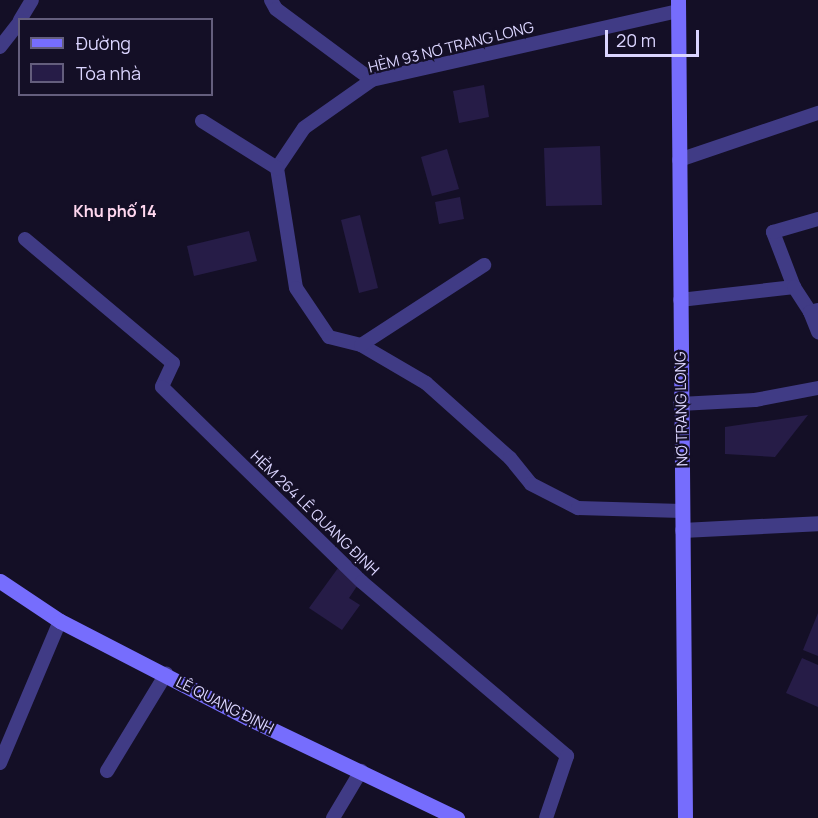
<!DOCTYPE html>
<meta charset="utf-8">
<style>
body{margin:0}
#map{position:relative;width:818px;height:818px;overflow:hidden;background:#140f26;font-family:Manrope,sans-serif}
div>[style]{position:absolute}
.building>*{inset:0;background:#261c47}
.service>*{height:14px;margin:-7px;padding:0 7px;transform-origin:7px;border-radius:7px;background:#403b85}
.minor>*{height:15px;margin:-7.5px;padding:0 7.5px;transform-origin:7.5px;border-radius:7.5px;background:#403b85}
.secondary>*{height:15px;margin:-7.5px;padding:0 7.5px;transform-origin:7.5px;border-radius:7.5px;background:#766dfd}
span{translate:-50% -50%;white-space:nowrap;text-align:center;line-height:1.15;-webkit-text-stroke:4.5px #140f26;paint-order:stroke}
.street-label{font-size:15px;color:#dbd5ff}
.neighbourhood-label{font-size:16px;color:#ffd7ef;font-weight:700}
.legend{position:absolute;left:18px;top:18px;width:195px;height:78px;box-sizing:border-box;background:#140f26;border:2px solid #645e7d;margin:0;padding:8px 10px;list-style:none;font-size:18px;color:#dbd5ff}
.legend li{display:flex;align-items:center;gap:12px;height:30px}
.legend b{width:30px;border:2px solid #645e7d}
.scale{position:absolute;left:605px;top:30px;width:94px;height:27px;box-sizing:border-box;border:3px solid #dbd5ff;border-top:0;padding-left:8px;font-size:18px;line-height:21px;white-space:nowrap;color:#dbd5ff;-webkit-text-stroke:4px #140f26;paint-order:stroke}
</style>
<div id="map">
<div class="building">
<i style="clip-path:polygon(484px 85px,489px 117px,459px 123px,453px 91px)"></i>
<i style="clip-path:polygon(600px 146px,602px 205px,546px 206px,544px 148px)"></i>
<i style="clip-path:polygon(447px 149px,459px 189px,432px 196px,421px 157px)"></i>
<i style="clip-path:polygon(460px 197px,464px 219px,439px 224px,435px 202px)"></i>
<i style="clip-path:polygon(360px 215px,378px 288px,359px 293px,341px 220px)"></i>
<i style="clip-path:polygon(249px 231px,257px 261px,194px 276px,187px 246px)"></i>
<i style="clip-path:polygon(808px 415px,775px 457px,725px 454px,725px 427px)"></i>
<i style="clip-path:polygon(338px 568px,359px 583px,349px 598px,360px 605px,342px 630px,309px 608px)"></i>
<i style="clip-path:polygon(818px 613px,818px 656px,803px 650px)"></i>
<i style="clip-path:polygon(802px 658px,818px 665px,818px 707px,786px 693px)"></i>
</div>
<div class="service">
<i style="left:271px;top:0;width:10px;rotate:61deg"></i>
<i style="left:276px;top:9px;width:119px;rotate:36.5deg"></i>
<i style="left:678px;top:11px;width:314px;rotate:167.3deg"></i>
<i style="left:372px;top:80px;width:83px;rotate:144.8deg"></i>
<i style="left:304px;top:128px;width:48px;rotate:124deg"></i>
<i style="left:277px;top:168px;width:121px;rotate:81deg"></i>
<i style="left:296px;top:288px;width:59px;rotate:56deg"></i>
<i style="left:329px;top:337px;width:33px;rotate:14deg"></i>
<i style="left:361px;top:345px;width:75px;rotate:30.3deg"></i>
<i style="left:426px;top:383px;width:113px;rotate:41.8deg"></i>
<i style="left:510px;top:458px;width:33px;rotate:51deg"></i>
<i style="left:531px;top:484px;width:53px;rotate:27.1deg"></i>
<i style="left:578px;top:508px;width:104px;rotate:1.7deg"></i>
<i style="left:20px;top:20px;width:23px;rotate:-59deg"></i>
<i style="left:0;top:47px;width:33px;rotate:-52deg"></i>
<i style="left:202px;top:121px;width:89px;rotate:32.1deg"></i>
<i style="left:679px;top:160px;width:147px;rotate:-18.7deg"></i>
<i style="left:25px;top:239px;width:193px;rotate:40deg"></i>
<i style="left:173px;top:363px;width:26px;rotate:115deg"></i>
<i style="left:162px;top:387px;width:279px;rotate:44.3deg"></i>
<i style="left:362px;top:582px;width:269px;rotate:40.3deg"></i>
<i style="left:567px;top:756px;width:65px;rotate:108.7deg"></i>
<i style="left:794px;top:287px;width:59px;rotate:-110.9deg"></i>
<i style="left:773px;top:232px;width:47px;rotate:-16.1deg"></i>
<i style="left:680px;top:300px;width:115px;rotate:-6.5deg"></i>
<i style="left:794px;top:287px;width:30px;rotate:57deg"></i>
<i style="left:810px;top:312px;width:8px;rotate:-14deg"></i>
<i style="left:810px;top:312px;width:22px;rotate:68deg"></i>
<i style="left:361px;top:345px;width:147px;rotate:-33deg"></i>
<i style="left:680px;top:404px;width:75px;rotate:-3.1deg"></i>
<i style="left:755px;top:400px;width:64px;rotate:-10.8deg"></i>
<i style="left:0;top:763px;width:154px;rotate:-67.1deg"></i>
<i style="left:107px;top:771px;width:114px;rotate:-58.7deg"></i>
<i style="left:333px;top:818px;width:55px;rotate:-59.2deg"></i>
</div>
<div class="minor">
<i style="left:682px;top:530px;width:136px;rotate:-2.9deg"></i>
</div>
<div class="secondary">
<i style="left:678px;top:0;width:818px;rotate:89.51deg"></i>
<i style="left:0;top:581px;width:72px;rotate:33.7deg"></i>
<i style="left:60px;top:621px;width:212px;rotate:27.3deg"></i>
<i style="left:248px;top:718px;width:232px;rotate:25.6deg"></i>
</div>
<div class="street-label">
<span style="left:451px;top:47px;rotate:-14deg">HẺM 93 NƠ TRANG LONG</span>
<span style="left:681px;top:409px;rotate:-91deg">NƠ TRANG LONG</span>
<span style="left:315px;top:513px;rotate:44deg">HẺM 264 LÊ QUANG ĐỊNH</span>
<span style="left:225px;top:705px;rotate:27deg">LÊ QUANG ĐỊNH</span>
</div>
<div class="neighbourhood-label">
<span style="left:115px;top:211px">Khu phố 14</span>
</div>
<ul class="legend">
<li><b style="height:8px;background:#766dfd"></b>Đường</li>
<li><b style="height:16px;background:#261c47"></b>Tòa nhà</li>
</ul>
<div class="scale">20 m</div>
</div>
